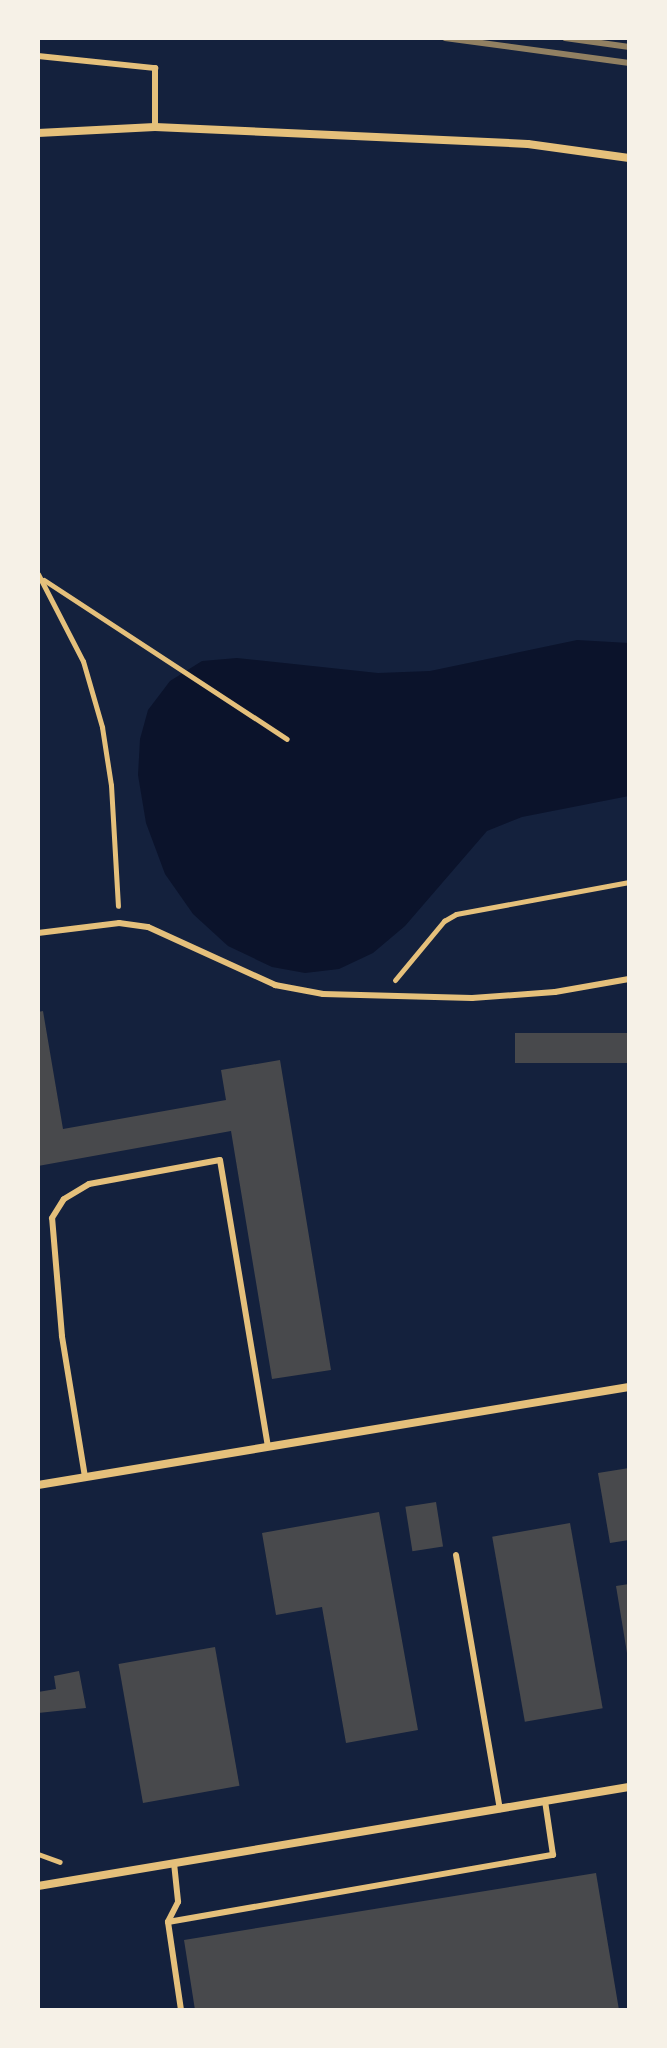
<!DOCTYPE html>
<style>
body{margin:0}
#map{position:relative;width:667px;height:2048px;overflow:hidden;background:#14213d;font-family:"Titillium Web",sans-serif}
div>[style]{position:absolute}
[style*='--x']{left:calc(var(--x)*1px);top:calc(var(--y)*1px);width:calc(var(--w)*1px);rotate:calc(var(--a)*1deg)}
.water>*{inset:0;background:#0b132b}
.building>*{inset:0;background:#48494c;transform-origin:0 0}
.path>*{height:5px;margin:-2.5px;padding:0 2.5px;transform-origin:2.5px;border-radius:2.5px;background:#e5c07b}
.service>*{height:6px;margin:-3px;padding:0 3px;transform-origin:3px;border-radius:3px;background:#e5c07b}
.minor>*{height:8px;margin:-4px;padding:0 4px;transform-origin:4px;border-radius:4px;background:#e5c07b}
.rail>*{height:6px;margin:-3px;padding:0 3px;transform-origin:3px;border-radius:3px;background:#918062}
span{translate:-50% -50%;white-space:nowrap;text-align:center;line-height:1.15;-webkit-text-stroke:6px #f6f1e7;paint-order:stroke}
.frame{position:absolute;inset:0;border:40px solid #f6f1e7;pointer-events:none}
</style>
<div id="map">
<div class="water">
<i style="clip-path:polygon(577px 640px,629px 643px,629px 796px,522px 817px,487px 831px,405px 926px,373px 953px,339px 969px,305px 973px,272px 967px,228px 946px,193px 914px,165px 874px,146px 823px,138px 775px,140px 739px,148px 710px,170px 681px,202px 661px,237px 658px,378px 673px,430px 671px)"></i>
</div>
<div class="building">
<i style="clip-path:polygon(43px 1011px,63px 1129px,226px 1100px,221px 1070px,280px 1060px,331px 1370px,272px 1379px,231px 1131px,38px 1166px,38px 1012px)"></i>
<i style="left:629px;top:1033px;width:30px;height:114px;rotate:90deg"></i>
<i style="clip-path:polygon(629px 1468px,629px 1540px,610px 1543px,598px 1473px)"></i>
<i style="left:436px;top:1502px;width:45px;height:31px;rotate:81deg"></i>
<i style="clip-path:polygon(379px 1512px,418px 1730px,346px 1743px,322px 1607px,276px 1615px,262px 1533px)"></i>
<i style="left:570px;top:1523px;width:188px;height:79px;rotate:80deg"></i>
<i style="clip-path:polygon(629px 1584px,629px 1652px,627px 1653px,616px 1586px)"></i>
<i style="left:215px;top:1647px;width:141px;height:98px;rotate:80deg"></i>
<i style="clip-path:polygon(79px 1671px,86px 1708px,38px 1713px,38px 1692px,56px 1689px,54px 1676px)"></i>
<i style="clip-path:polygon(596px 1873px,619px 2010px,195px 2010px,184px 1940px)"></i>
</div>
<div class="path">
<i style="--x:38;--y:574;--w:98;--a:62.7"></i>
<i style="--x:83;--y:661;--w:69;--a:73.9"></i>
<i style="--x:102;--y:727;--w:59;--a:81.2"></i>
<i style="--x:111;--y:785;--w:121;--a:86.7"></i>
<i style="--x:44;--y:580;--w:290;--a:33.2"></i>
<i style="--x:395;--y:980;--w:77;--a:-50.3"></i>
<i style="--x:444;--y:921;--w:14;--a:-30"></i>
<i style="--x:456;--y:914;--w:176;--a:-10.5"></i>
<i style="--x:38;--y:1854;--w:23;--a:20"></i>
</div>
<div class="service">
<i style="--x:38;--y:56;--w:118;--a:5.9"></i>
<i style="--x:155;--y:68;--w:59;--a:90"></i>
<i style="--x:38;--y:933;--w:82;--a:-7"></i>
<i style="--x:119;--y:923;--w:29;--a:8"></i>
<i style="--x:148;--y:927;--w:140;--a:24.5"></i>
<i style="--x:275;--y:985;--w:49;--a:10.6"></i>
<i style="--x:323;--y:994;--w:149;--a:1.5"></i>
<i style="--x:472;--y:998;--w:83;--a:-4.1"></i>
<i style="--x:555;--y:992;--w:75;--a:-10"></i>
<i style="--x:85;--y:1477;--w:143;--a:-99.3"></i>
<i style="--x:62;--y:1336;--w:118;--a:-94.8"></i>
<i style="--x:52;--y:1218;--w:22;--a:-58"></i>
<i style="--x:64;--y:1199;--w:29;--a:-31"></i>
<i style="--x:89;--y:1184;--w:133;--a:-10.4"></i>
<i style="--x:220;--y:1160;--w:290;--a:80.5"></i>
<i style="--x:456;--y:1555;--w:258;--a:80.2"></i>
<i style="--x:174;--y:1863;--w:39;--a:84"></i>
<i style="--x:178;--y:1902;--w:22;--a:117"></i>
<i style="--x:168;--y:1922;--w:89;--a:81.6"></i>
<i style="--x:168;--y:1922;--w:391;--a:-9.9"></i>
<i style="--x:553;--y:1855;--w:55;--a:-98.4"></i>
</div>
<div class="minor">
<i style="--x:38;--y:133;--w:117;--a:-2.9"></i>
<i style="--x:155;--y:127;--w:373;--a:2.6"></i>
<i style="--x:528;--y:144;--w:102;--a:7.9"></i>
<i style="--x:38;--y:1485;--w:599;--a:-9.42"></i>
<i style="--x:38;--y:1886;--w:599;--a:-9.51"></i>
</div>
<div class="rail">
<i style="--x:445;--y:38;--w:186;--a:7.7"></i>
<i style="--x:565;--y:38;--w:65;--a:8"></i>
</div>
<div class="frame"></div>
</div>
